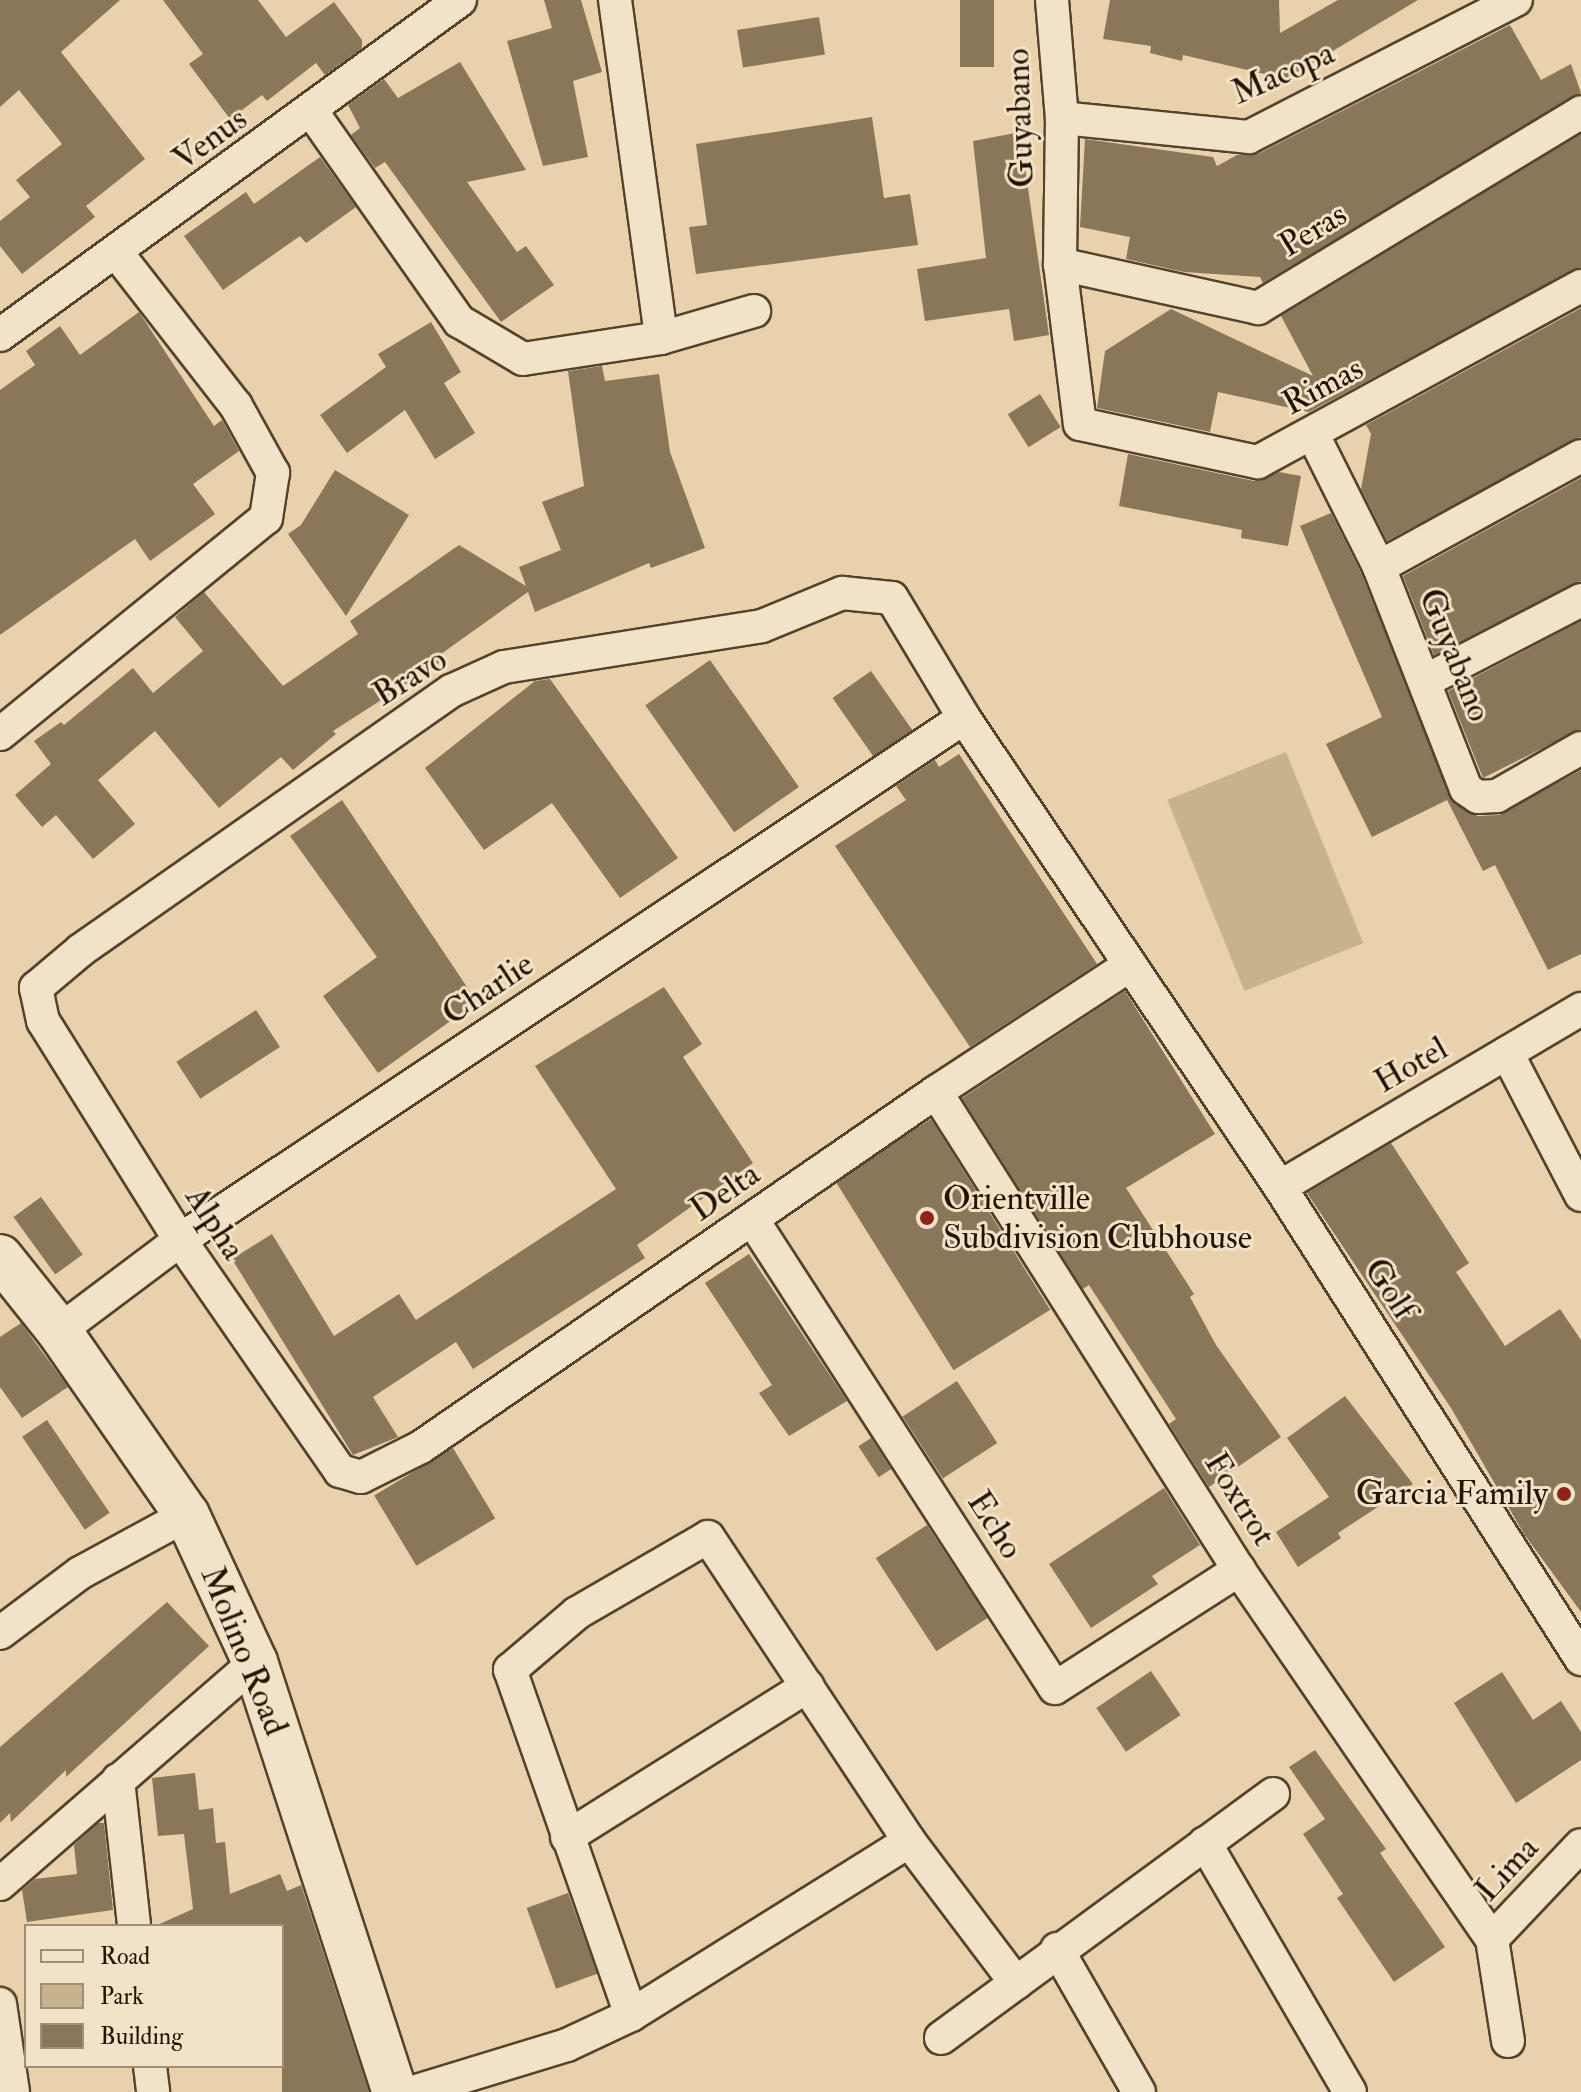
<!DOCTYPE html>
<style>
body{margin:0}
#map{position:relative;width:1581px;height:2092px;overflow:hidden;background:#e9d2ab;font-family:"IM FELL Double Pica",serif}
div>[style]{position:absolute}
[style*='--x']{left:calc(var(--x)*1px);top:calc(var(--y)*1px);width:calc(var(--w)*1px);rotate:calc(var(--a)*1deg)}
.green>*{inset:0;background:#c7b28e;transform-origin:0 0}
.building>*{inset:0;background:#8a7659;transform-origin:0 0}
.roads{filter:drop-shadow(2px 0 #54432c) drop-shadow(-2px 0 #54432c) drop-shadow(0 2px #54432c) drop-shadow(0 -2px #54432c)}
.minor>*{height:32px;margin:-16px;padding:0 16px;transform-origin:16px;border-radius:16px;background:#f1e2c8}
.secondary>*{height:44px;margin:-22px;padding:0 22px;transform-origin:22px;border-radius:22px;background:#f1e2c8}
.dots>*{width:22px;height:22px;translate:-50% -50%;box-sizing:border-box;border:4px solid #f1e2c8;border-radius:50%}
span{translate:-50% -50%;white-space:nowrap;text-align:center;line-height:1.15;-webkit-text-stroke:6px #f1e2c8;paint-order:stroke}
.street-label{font-size:34px;color:#231301}
.poi-label{font-size:34px;color:#231301}
.left{translate:0 -50%;text-align:left}
.right{translate:-100% -50%;text-align:right}
.legend{position:absolute;left:24px;top:1924px;width:260px;height:144px;box-sizing:border-box;background:#f1e2c8;border:2px solid #9f8f78;margin:0;padding:10px 14px;list-style:none;font-size:24px;color:#231301}
.legend li{display:flex;align-items:center;gap:16px;height:40px}
.legend b{width:40px;border:2px solid #9f8f78}
</style>
<div id="map">
<div class="green">
<i style="left:1286px;top:752px;width:206px;height:128px;rotate:68deg"></i>
</div>
<div class="building">
<i style="clip-path:polygon(0 0,120px 0,61px 52px,145px 159px,86px 206px,95px 217px,22px 274px,0 246px,0 221px,30px 197px,16px 180px,62px 144px,19px 90px,0 107px)"></i>
<i style="clip-path:polygon(163px 0,258px 0,286px 37px,334px 2px,362px 40px,362px 48px,325px 75px,316px 63px,267px 101px,262px 95px,230px 119px,189px 64px,203px 54px)"></i>
<i style="clip-path:polygon(544px 0,581px 0,602px 72px,573px 81px,588px 157px,543px 166px,507px 41px,552px 28px)"></i>
<i style="left:960px;top:0;width:34px;height:67px"></i>
<i style="clip-path:polygon(1110px 0,1279px 0,1280px 33px,1338px 0,1418px 0,1286px 79px,1183px 55px,1182px 61px,1150px 53px,1151px 46px,1103px 39px)"></i>
<i style="left:819px;top:17px;width:38px;height:83px;rotate:81deg"></i>
<i style="clip-path:polygon(1510px 25px,1541px 80px,1571px 64px,1581px 93px,1263px 283px,1260px 277px,1184px 272px,1126px 259px,1130px 237px,1080px 227px,1085px 139px,1213px 157px,1217px 166px,1237px 155px,1258px 154px)"></i>
<i style="clip-path:polygon(460px 62px,526px 170px,467px 182px,517px 252px,526px 246px,554px 285px,501px 322px,385px 162px,375px 168px,351px 135px,360px 128px,348px 105px,384px 79px,398px 98px)"></i>
<i style="clip-path:polygon(872px 117px,884px 198px,910px 194px,918px 245px,696px 274px,689px 227px,707px 225px,696px 144px)"></i>
<i style="clip-path:polygon(1020px 132px,1049px 335px,1014px 341px,1009px 309px,925px 321px,917px 269px,986px 258px,973px 141px)"></i>
<i style="clip-path:polygon(1581px 134px,1581px 267px,1309px 412px,1218px 392px,1210px 432px,1097px 408px,1105px 351px,1171px 309px,1313px 376px,1281px 316px)"></i>
<i style="clip-path:polygon(320px 157px,356px 207px,306px 243px,300px 236px,223px 290px,184px 236px,246px 192px,254px 204px)"></i>
<i style="clip-path:polygon(1581px 308px,1581px 437px,1387px 541px,1361px 489px,1371px 434px,1366px 425px)"></i>
<i style="clip-path:polygon(139px 312px,214px 426px,222px 420px,239px 451px,193px 484px,215px 514px,150px 561px,135px 539px,0 635px,0 390px,35px 365px,26px 351px,60px 326px,80px 355px)"></i>
<i style="clip-path:polygon(431px 322px,461px 372px,444px 383px,475px 433px,435px 459px,405px 410px,347px 453px,320px 415px,386px 367px,378px 354px)"></i>
<i style="clip-path:polygon(602px 366px,605px 381px,659px 374px,670px 452px,705px 548px,651px 568px,649px 563px,535px 612px,528px 592px,441px 654px,445px 659px,333px 731px,336px 734px,293px 770px,281px 757px,219px 808px,155px 731px,98px 780px,135px 824px,93px 859px,56px 815px,42px 827px,15px 795px,51px 764px,34px 741px,61px 722px,64px 725px,133px 668px,153px 693px,203px 651px,175px 617px,204px 592px,283px 686px,358px 634px,350px 621px,459px 545px,526px 586px,519px 567px,561px 550px,542px 502px,584px 486px,568px 371px)"></i>
<i style="left:1040px;top:394px;width:39px;height:38px;rotate:58deg"></i>
<i style="clip-path:polygon(1128px 454px,1254px 481px,1279px 472px,1301px 476px,1288px 546px,1241px 538px,1242px 530px,1119px 506px)"></i>
<i style="clip-path:polygon(335px 470px,409px 515px,346px 616px,288px 534px,301px 525px)"></i>
<i style="clip-path:polygon(1581px 478px,1581px 581px,1434px 655px,1403px 576px)"></i>
<i style="clip-path:polygon(1331px 513px,1362px 575px,1455px 804px,1478px 816px,1499px 815px,1581px 770px,1581px 954px,1548px 970px,1495px 865px,1483px 871px,1447px 800px,1372px 837px,1326px 744px,1382px 717px,1300px 526px)"></i>
<i style="clip-path:polygon(1581px 621px,1581px 729px,1483px 778px,1448px 691px)"></i>
<i style="left:710px;top:660px;width:155px;height:79px;rotate:55deg"></i>
<i style="left:871px;top:671px;width:72px;height:47px;rotate:55deg"></i>
<i style="clip-path:polygon(550px 679px,678px 858px,620px 898px,552px 803px,484px 850px,425px 768px,535px 681px)"></i>
<i style="clip-path:polygon(959px 754px,1097px 964px,970px 1047px,835px 846px,906px 800px,896px 786px,935px 760px,939px 767px)"></i>
<i style="clip-path:polygon(342px 800px,477px 1002px,378px 1073px,323px 996px,377px 957px,290px 836px)"></i>
<i style="clip-path:polygon(664px 987px,702px 1044px,683px 1057px,753px 1163px,637px 1245px,645px 1258px,473px 1369px,456px 1342px,373px 1397px,398px 1437px,353px 1455px,232px 1259px,272px 1234px,334px 1336px,399px 1294px,416px 1320px,616px 1189px,535px 1066px)"></i>
<i style="clip-path:polygon(1125px 991px,1215px 1134px,1126px 1188px,1194px 1294px,1190px 1297px,1216px 1345px,1281px 1437px,1209px 1487px,1169px 1424px,1176px 1419px,1089px 1285px,1083px 1289px,962px 1098px)"></i>
<i style="left:256px;top:1010px;width:44px;height:95px;rotate:57deg"></i>
<i style="left:931px;top:1119px;width:225px;height:114px;rotate:58deg"></i>
<i style="clip-path:polygon(1391px 1143px,1469px 1263px,1456px 1272px,1505px 1346px,1560px 1309px,1581px 1340px,1581px 1612px,1524px 1534px,1451px 1408px,1307px 1193px)"></i>
<i style="left:41px;top:1197px;width:71px;height:34px;rotate:54deg"></i>
<i style="clip-path:polygon(749px 1254px,847px 1401px,789px 1436px,759px 1393px,772px 1385px,705px 1283px)"></i>
<i style="clip-path:polygon(21px 1323px,68px 1387px,22px 1418px,0 1387px,0 1337px)"></i>
<i style="left:957px;top:1381px;width:74px;height:65px;rotate:57deg"></i>
<i style="clip-path:polygon(1345px 1396px,1413px 1484px,1338px 1533px,1341px 1538px,1298px 1567px,1276px 1532px,1329px 1497px,1287px 1438px)"></i>
<i style="left:47px;top:1420px;width:112px;height:30px;rotate:56deg"></i>
<i style="left:871px;top:1438px;width:37px;height:15px;rotate:57deg"></i>
<i style="left:453px;top:1448px;width:82px;height:92px;rotate:59deg"></i>
<i style="clip-path:polygon(1164px 1488px,1200px 1545px,1152px 1576px,1158px 1584px,1091px 1628px,1049px 1564px)"></i>
<i style="left:927px;top:1525px;width:111px;height:61px;rotate:57deg"></i>
<i style="clip-path:polygon(167px 1602px,209px 1646px,66px 1777px,66px 1770px,11px 1822px,10px 1813px,0 1823px,0 1747px)"></i>
<i style="left:1151px;top:1671px;width:53px;height:66px;rotate:56deg"></i>
<i style="clip-path:polygon(1502px 1672px,1533px 1720px,1561px 1701px,1581px 1732px,1581px 1760px,1516px 1803px,1454px 1703px)"></i>
<i style="clip-path:polygon(1315px 1750px,1386px 1849px,1380px 1853px,1445px 1947px,1394px 1982px,1337px 1898px,1343px 1894px,1303px 1834px,1325px 1819px,1289px 1767px)"></i>
<i style="clip-path:polygon(195px 1773px,199px 1810px,213px 1808px,216px 1843px,225px 1842px,230px 1894px,280px 1874px,287px 1891px,301px 1885px,369px 2092px,282px 2092px,282px 1926px,155px 1926px,193px 1909px,184px 1834px,158px 1836px,152px 1778px)"></i>
<i style="clip-path:polygon(98px 1823px,104px 1823px,113px 1910px,27px 1922px,22px 1890px,35px 1879px,77px 1874px,74px 1845px)"></i>
<i style="left:568px;top:1893px;width:86px;height:44px;rotate:70deg"></i>
</div>
<div class="roads">
<div class="minor">
<i style="--x:615;--y:0;--w:341;--a:82.2"></i>
<i style="--x:1052;--y:0;--w:118;--a:85.2"></i>
<i style="--x:1062;--y:118;--w:146;--a:90.8"></i>
<i style="--x:1060;--y:264;--w:161;--a:82.9"></i>
<i style="--x:1080;--y:424;--w:182;--a:12.1"></i>
<i style="--x:1258;--y:462;--w:368;--a:-28.6"></i>
<i style="--x:312;--y:112;--w:256;--a:54.9"></i>
<i style="--x:459;--y:321;--w:74;--a:30.7"></i>
<i style="--x:523;--y:359;--w:140;--a:-8.7"></i>
<i style="--x:661;--y:338;--w:97;--a:-16.2"></i>
<i style="--x:1062;--y:118;--w:188;--a:5.8"></i>
<i style="--x:1249;--y:137;--w:300;--a:-27.2"></i>
<i style="--x:1060;--y:264;--w:203;--a:12.5"></i>
<i style="--x:1258;--y:308;--w:378;--a:-31.2"></i>
<i style="--x:0;--y:335;--w:569;--a:-36.06"></i>
<i style="--x:1313;--y:435;--w:148;--a:63.4"></i>
<i style="--x:1379;--y:567;--w:238;--a:68.6"></i>
<i style="--x:1466;--y:789;--w:14;--a:34"></i>
<i style="--x:1478;--y:797;--w:19;--a:-3"></i>
<i style="--x:1497;--y:796;--w:97;--a:-29.7"></i>
<i style="--x:1379;--y:567;--w:230;--a:-28.8"></i>
<i style="--x:1425;--y:681;--w:176;--a:-27.4"></i>
<i style="--x:0;--y:734;--w:343;--a:-39.1"></i>
<i style="--x:266;--y:518;--w:46;--a:-81.2"></i>
<i style="--x:273;--y:473;--w:77;--a:-118.9"></i>
<i style="--x:236;--y:406;--w:194;--a:-127.9"></i>
<i style="--x:1130;--y:965;--w:232;--a:146.8"></i>
<i style="--x:936;--y:1092;--w:625;--a:145.42"></i>
<i style="--x:421;--y:1447;--w:67;--a:153.4"></i>
<i style="--x:361;--y:1477;--w:22;--a:-164"></i>
<i style="--x:340;--y:1471;--w:281;--a:-124.7"></i>
<i style="--x:180;--y:1240;--w:258;--a:-122"></i>
<i style="--x:43;--y:1021;--w:34;--a:-102"></i>
<i style="--x:36;--y:988;--w:59;--a:-40.2"></i>
<i style="--x:81;--y:950;--w:452;--a:-35"></i>
<i style="--x:451;--y:691;--w:58;--a:-24.4"></i>
<i style="--x:504;--y:667;--w:261;--a:-9"></i>
<i style="--x:762;--y:626;--w:87;--a:-22.4"></i>
<i style="--x:842;--y:593;--w:50;--a:5.7"></i>
<i style="--x:892;--y:598;--w:140;--a:59"></i>
<i style="--x:964;--y:718;--w:566;--a:56.03"></i>
<i style="--x:1280;--y:1187;--w:560;--a:57.47"></i>
<i style="--x:1507;--y:1053;--w:160;--a:62.5"></i>
<i style="--x:936;--y:1092;--w:566;--a:57.63"></i>
<i style="--x:1239;--y:1570;--w:447;--a:55.6"></i>
<i style="--x:1280;--y:1187;--w:350;--a:-30.6"></i>
<i style="--x:752;--y:1219;--w:558;--a:57.14"></i>
<i style="--x:1055;--y:1688;--w:219;--a:-32.7"></i>
<i style="--x:59;--y:1331;--w:151;--a:-36.9"></i>
<i style="--x:180;--y:1240;--w:942;--a:-33.66"></i>
<i style="--x:0;--y:1633;--w:100;--a:-36.9"></i>
<i style="--x:80;--y:1573;--w:122;--a:-28.5"></i>
<i style="--x:118;--y:1780;--w:147;--a:83.7"></i>
<i style="--x:567;--y:1837;--w:284;--a:-32.1"></i>
<i style="--x:1205;--y:1843;--w:288;--a:59.8"></i>
<i style="--x:0;--y:1884;--w:338;--a:-41"></i>
<i style="--x:1057;--y:1949;--w:165;--a:60.2"></i>
<i style="--x:0;--y:2004;--w:89;--a:81.6"></i>
<i style="--x:631;--y:2015;--w:366;--a:-109.3"></i>
<i style="--x:510;--y:1670;--w:88;--a:-40.4"></i>
<i style="--x:577;--y:1613;--w:151;--a:-30.1"></i>
<i style="--x:708;--y:1537;--w:364;--a:56.5"></i>
<i style="--x:909;--y:1841;--w:178;--a:53"></i>
<i style="--x:941;--y:2038;--w:412;--a:-36.3"></i>
<i style="--x:1508;--y:2041;--w:103;--a:-98.9"></i>
<i style="--x:1492;--y:1939;--w:129;--a:-46.6"></i>
<i style="--x:150;--y:2066;--w:26;--a:83"></i>
<i style="--x:413;--y:2092;--w:161;--a:-17"></i>
<i style="--x:567;--y:2045;--w:71;--a:-25.1"></i>
<i style="--x:631;--y:2015;--w:328;--a:-32"></i>
</div>
<div class="secondary">
<i style="--x:0;--y:1257;--w:95;--a:51.4"></i>
<i style="--x:59;--y:1331;--w:224;--a:55.2"></i>
<i style="--x:187;--y:1515;--w:162;--a:65.2"></i>
<i style="--x:255;--y:1662;--w:452;--a:72"></i>
</div>
</div>
<div class="dots">
<i style="left:927px;top:1218px;background:#8f2418"></i>
<i style="left:1564px;top:1494px;background:#8f2418"></i>
</div>
<div class="street-label">
<span style="left:1283px;top:73px;rotate:-24deg">Macopa</span>
<span style="left:1020px;top:118px;rotate:-92deg">Guyabano</span>
<span style="left:210px;top:139px;rotate:-36deg">Venus</span>
<span style="left:1313px;top:230px;rotate:-31deg">Peras</span>
<span style="left:1323px;top:386px;rotate:-28deg">Rimas</span>
<span style="left:1455px;top:655px;rotate:68deg">Guyabano</span>
<span style="left:410px;top:677px;rotate:-32deg">Bravo</span>
<span style="left:488px;top:989px;rotate:-34deg">Charlie</span>
<span style="left:1411px;top:1065px;rotate:-30deg">Hotel</span>
<span style="left:725px;top:1192px;rotate:-35deg">Delta</span>
<span style="left:215px;top:1223px;rotate:57deg">Alpha</span>
<span style="left:1390px;top:1289px;rotate:57deg">Golf</span>
<span style="left:1240px;top:1499px;rotate:58deg">Foxtrot</span>
<span style="left:995px;top:1525px;rotate:57deg">Echo</span>
<span style="left:244px;top:1651px;rotate:68deg">Molino Road</span>
<span style="left:1507px;top:1869px;rotate:-47deg">Lima</span>
</div>
<div class="poi-label">
<span class="left" style="left:943px;top:1218px">Orientville<br>Subdivision Clubhouse</span>
<span class="right" style="left:1548px;top:1494px">Garcia Family</span>
</div>
<ul class="legend">
<li><b style="height:10px;background:#f1e2c8"></b>Road</li>
<li><b style="height:22px;background:#c7b28e"></b>Park</li>
<li><b style="height:22px;background:#8a7659"></b>Building</li>
</ul>
</div>
